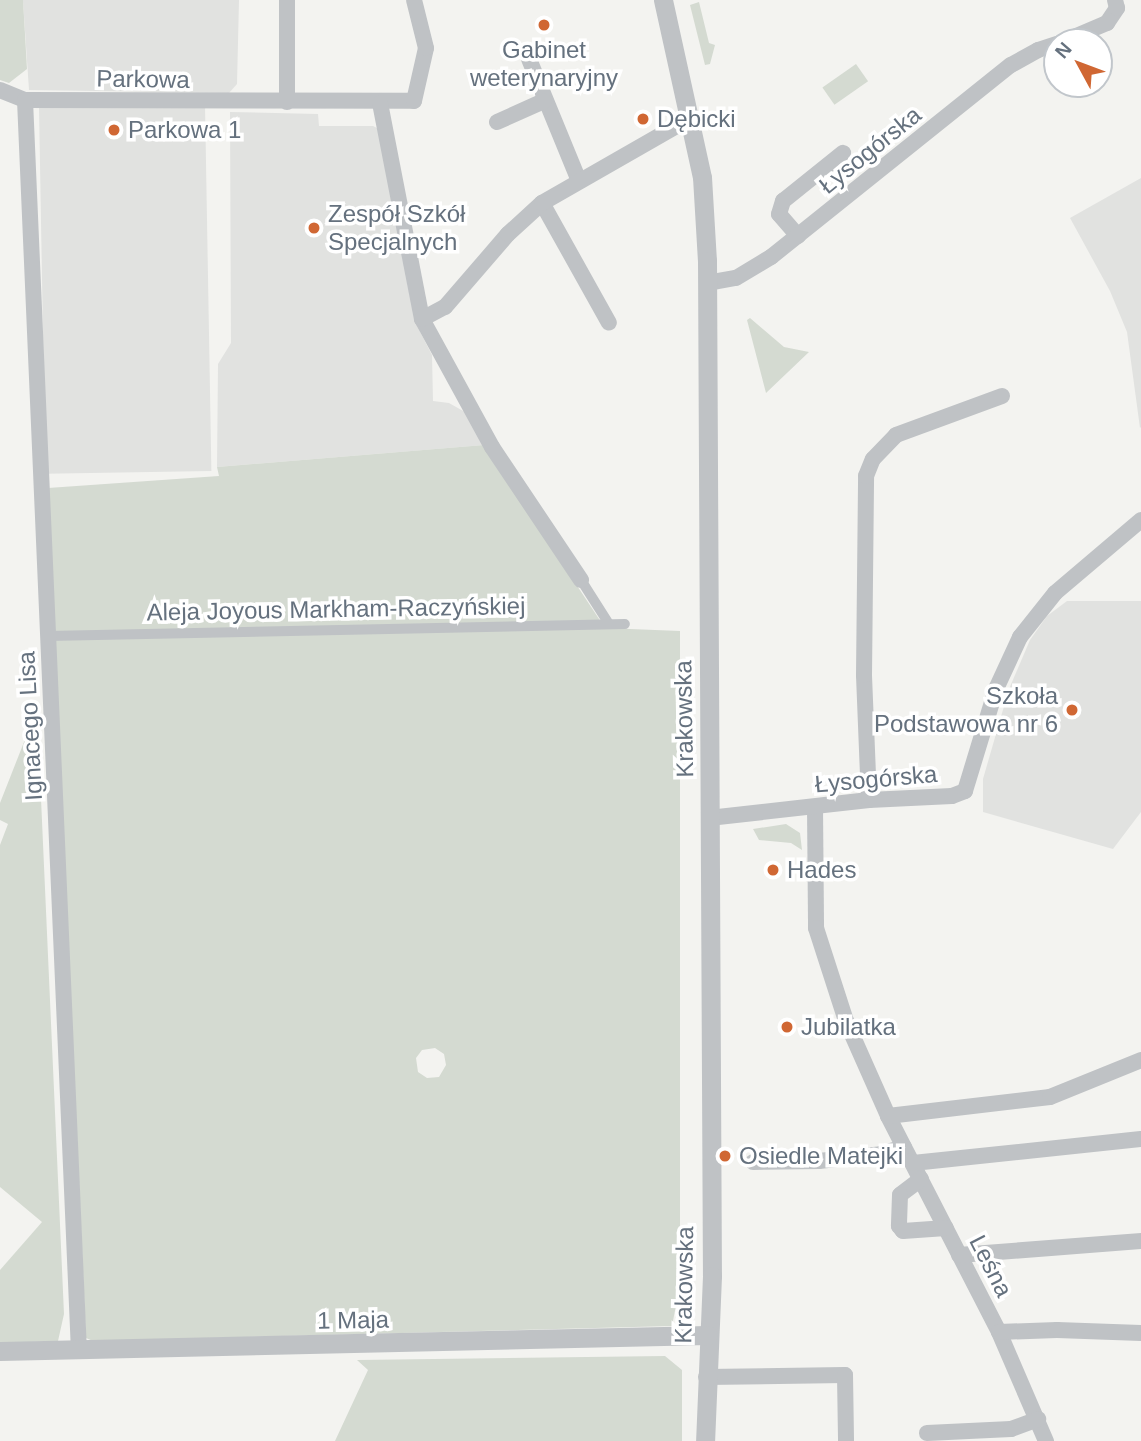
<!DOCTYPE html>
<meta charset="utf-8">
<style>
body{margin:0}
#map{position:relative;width:1141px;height:1441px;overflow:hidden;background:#f3f3f0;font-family:Arial,sans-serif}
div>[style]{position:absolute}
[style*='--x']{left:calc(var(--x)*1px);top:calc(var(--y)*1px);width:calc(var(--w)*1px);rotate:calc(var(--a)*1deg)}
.built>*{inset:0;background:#e1e2e0;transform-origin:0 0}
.green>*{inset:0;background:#d4dad1;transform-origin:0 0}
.pedestrian>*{height:10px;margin:-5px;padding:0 5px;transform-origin:5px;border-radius:5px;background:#bfc2c5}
.minor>*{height:16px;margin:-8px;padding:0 8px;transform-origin:8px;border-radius:8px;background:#bfc2c5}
.tertiary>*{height:19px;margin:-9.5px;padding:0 9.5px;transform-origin:9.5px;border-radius:9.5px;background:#bfc2c5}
.dots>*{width:19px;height:19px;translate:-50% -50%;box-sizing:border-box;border:4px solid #fff;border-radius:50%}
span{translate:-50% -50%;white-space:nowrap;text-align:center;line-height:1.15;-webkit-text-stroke:7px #fff;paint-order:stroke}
.poi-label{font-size:24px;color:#65717e}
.left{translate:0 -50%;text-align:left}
.right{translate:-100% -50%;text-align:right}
.street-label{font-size:24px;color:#65717e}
.north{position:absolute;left:1043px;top:28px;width:70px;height:70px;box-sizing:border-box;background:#fff;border:2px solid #c1c6cb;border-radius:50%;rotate:311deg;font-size:19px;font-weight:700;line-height:28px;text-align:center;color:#65717e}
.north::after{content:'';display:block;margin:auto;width:24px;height:32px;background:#d06733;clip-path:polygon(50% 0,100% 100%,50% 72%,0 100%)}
</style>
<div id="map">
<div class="built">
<i style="clip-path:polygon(23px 0,239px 0,237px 84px,229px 93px,29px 90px)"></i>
<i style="left:205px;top:105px;width:366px;height:166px;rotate:89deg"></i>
<i style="clip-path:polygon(230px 112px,318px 114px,319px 126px,373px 126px,379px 129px,417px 326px,432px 355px,433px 401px,449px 403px,465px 412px,484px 445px,217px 467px,218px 364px,231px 343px)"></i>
<i style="clip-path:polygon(1141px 178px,1141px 427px,1140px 428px,1127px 332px,1110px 291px,1070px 218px)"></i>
<i style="clip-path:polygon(1067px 601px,1141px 601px,1141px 812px,1113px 849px,983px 812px,983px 779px,1009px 689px,1030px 640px,1047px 616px)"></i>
</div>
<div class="green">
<i style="clip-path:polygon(0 0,23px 0,27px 69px,9px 83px,0 80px)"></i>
<i style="clip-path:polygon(699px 2px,709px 43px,715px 45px,710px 64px,705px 65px,690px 5px)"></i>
<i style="left:856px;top:64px;width:21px;height:41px;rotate:55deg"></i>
<i style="clip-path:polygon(750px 318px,784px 347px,809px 352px,766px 393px,747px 320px)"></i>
<i style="clip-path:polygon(evenodd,484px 445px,605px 628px,680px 631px,680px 1285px,672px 1326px,93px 1341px,86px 1338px,48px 488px,219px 476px,217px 467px,484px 445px,435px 1048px,444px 1054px,446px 1065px,439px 1077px,427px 1078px,418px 1072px,416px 1058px,422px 1050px,435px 1048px)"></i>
<i style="clip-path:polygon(37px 709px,64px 1314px,58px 1341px,0 1343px,0 1270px,42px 1222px,0 1187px,0 845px,8px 824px,0 820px,0 803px)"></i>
<i style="clip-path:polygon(786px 824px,800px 833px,802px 850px,791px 843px,759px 840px,753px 829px)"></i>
<i style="clip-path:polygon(665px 1356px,682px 1370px,682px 1441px,335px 1441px,368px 1370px,357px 1360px)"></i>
</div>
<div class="pedestrian">
<i style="--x:581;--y:580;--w:52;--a:57.5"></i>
<i style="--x:48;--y:636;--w:577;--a:-1.19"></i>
</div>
<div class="minor">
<i style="--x:1062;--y:42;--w:49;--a:-22.9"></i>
<i style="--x:1107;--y:23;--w:18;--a:-56"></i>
<i style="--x:1117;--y:8;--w:8;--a:-104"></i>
<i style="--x:529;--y:59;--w:132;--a:67.7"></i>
<i style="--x:0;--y:90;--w:27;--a:22"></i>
<i style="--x:25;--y:100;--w:389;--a:0.1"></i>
<i style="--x:414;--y:101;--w:54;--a:-77.2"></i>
<i style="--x:426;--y:48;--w:49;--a:-104"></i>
<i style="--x:25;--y:100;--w:1251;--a:87.53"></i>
<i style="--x:287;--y:102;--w:102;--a:-90"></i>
<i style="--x:380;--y:103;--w:220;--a:79"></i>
<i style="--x:422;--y:319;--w:146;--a:61.3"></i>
<i style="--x:492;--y:447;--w:160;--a:56.2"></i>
<i style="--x:497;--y:122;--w:51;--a:-24.1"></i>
<i style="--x:542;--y:203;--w:137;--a:60.8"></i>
<i style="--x:798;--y:236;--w:29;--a:-131"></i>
<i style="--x:779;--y:214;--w:14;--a:-73"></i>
<i style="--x:783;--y:201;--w:77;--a:-38.7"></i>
<i style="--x:707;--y:283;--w:29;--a:-10"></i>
<i style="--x:736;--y:278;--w:41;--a:-31"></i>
<i style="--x:771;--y:257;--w:307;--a:-38.7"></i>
<i style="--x:1011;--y:65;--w:31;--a:-29"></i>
<i style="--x:1038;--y:50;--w:20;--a:-18"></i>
<i style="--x:422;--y:319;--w:26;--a:-28"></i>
<i style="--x:445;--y:307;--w:96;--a:-49.2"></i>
<i style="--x:508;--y:234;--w:46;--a:-42.4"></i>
<i style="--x:542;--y:203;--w:157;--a:-29.8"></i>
<i style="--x:678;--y:125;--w:14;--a:-21"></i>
<i style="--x:869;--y:800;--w:125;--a:-92.3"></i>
<i style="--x:864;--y:675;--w:199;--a:-89.4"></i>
<i style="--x:866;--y:476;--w:18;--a:-68"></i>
<i style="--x:873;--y:459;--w:33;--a:-46"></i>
<i style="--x:896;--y:435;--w:113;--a:-20.2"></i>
<i style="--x:815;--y:807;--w:121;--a:89.5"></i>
<i style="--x:816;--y:928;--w:98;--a:72.1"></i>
<i style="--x:846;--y:1021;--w:104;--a:66.1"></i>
<i style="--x:888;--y:1116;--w:243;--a:62.8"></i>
<i style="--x:999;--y:1332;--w:119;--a:66.7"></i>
<i style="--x:709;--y:818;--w:161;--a:-6.4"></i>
<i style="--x:869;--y:800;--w:83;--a:-2.8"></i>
<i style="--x:952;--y:796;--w:14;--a:-21"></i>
<i style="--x:965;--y:791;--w:107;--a:-73.1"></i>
<i style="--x:996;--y:689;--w:57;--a:-65.2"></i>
<i style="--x:1020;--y:637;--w:56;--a:-51.5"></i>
<i style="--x:1055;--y:593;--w:113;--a:-40.3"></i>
<i style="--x:888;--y:1116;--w:163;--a:-6.7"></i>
<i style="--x:1050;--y:1097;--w:98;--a:-22.1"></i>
<i style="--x:753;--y:1162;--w:66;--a:-0.9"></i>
<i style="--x:819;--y:1161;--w:62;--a:-6.4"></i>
<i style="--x:881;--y:1154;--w:24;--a:-17"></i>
<i style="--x:913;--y:1163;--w:229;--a:-6"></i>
<i style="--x:921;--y:1179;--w:26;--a:143"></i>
<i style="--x:900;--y:1195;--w:31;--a:92"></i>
<i style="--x:899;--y:1226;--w:6;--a:51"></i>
<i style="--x:903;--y:1231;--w:43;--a:-4"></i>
<i style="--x:959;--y:1255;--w:183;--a:-4.4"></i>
<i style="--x:999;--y:1332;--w:58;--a:-2"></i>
<i style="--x:1057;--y:1330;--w:84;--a:2"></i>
<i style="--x:706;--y:1377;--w:139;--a:-0.8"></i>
<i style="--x:845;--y:1375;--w:66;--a:89.1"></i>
<i style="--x:927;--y:1433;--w:84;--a:-2.7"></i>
<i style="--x:1011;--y:1429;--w:29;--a:-20"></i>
</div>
<div class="tertiary">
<i style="--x:663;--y:0;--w:181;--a:77.6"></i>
<i style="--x:702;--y:177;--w:84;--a:86.6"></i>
<i style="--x:707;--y:261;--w:1015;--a:89.72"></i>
<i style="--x:712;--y:1276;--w:165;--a:92.4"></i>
<i style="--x:0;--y:1351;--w:708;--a:-1.29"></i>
</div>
<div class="dots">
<i style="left:544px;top:25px;background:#d06733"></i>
<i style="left:643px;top:119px;background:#d06733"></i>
<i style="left:114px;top:130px;background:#d06733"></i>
<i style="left:314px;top:228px;background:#d06733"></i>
<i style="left:1072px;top:710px;background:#d06733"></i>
<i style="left:773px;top:870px;background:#d06733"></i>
<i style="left:787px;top:1027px;background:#d06733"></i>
<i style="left:725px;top:1156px;background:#d06733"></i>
</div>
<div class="poi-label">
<span style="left:544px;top:64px">Gabinet<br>weterynaryjny</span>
<span class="left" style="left:657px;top:119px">Dębicki</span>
<span class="left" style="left:128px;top:130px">Parkowa 1</span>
<span class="left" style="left:328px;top:228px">Zespół Szkół<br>Specjalnych</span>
<span class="right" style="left:1058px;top:710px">Szkoła<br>Podstawowa nr 6</span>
<span class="left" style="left:787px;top:870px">Hades</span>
<span class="left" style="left:801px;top:1027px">Jubilatka</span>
<span class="left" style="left:739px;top:1156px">Osiedle Matejki</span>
</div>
<div class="street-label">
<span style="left:143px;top:79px;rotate:1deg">Parkowa</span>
<span style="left:870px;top:150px;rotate:-39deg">Łysogórska</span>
<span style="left:336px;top:609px;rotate:-1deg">Aleja Joyous Markham-Raczyńskiej</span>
<span style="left:684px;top:719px;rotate:-91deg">Krakowska</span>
<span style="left:30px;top:726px;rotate:-93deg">Ignacego Lisa</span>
<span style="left:876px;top:779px;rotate:-5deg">Łysogórska</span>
<span style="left:991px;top:1266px;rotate:63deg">Leśna</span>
<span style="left:684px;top:1285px;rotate:-89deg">Krakowska</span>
<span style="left:353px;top:1320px;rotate:-1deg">1 Maja</span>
</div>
<div class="north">N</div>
</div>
